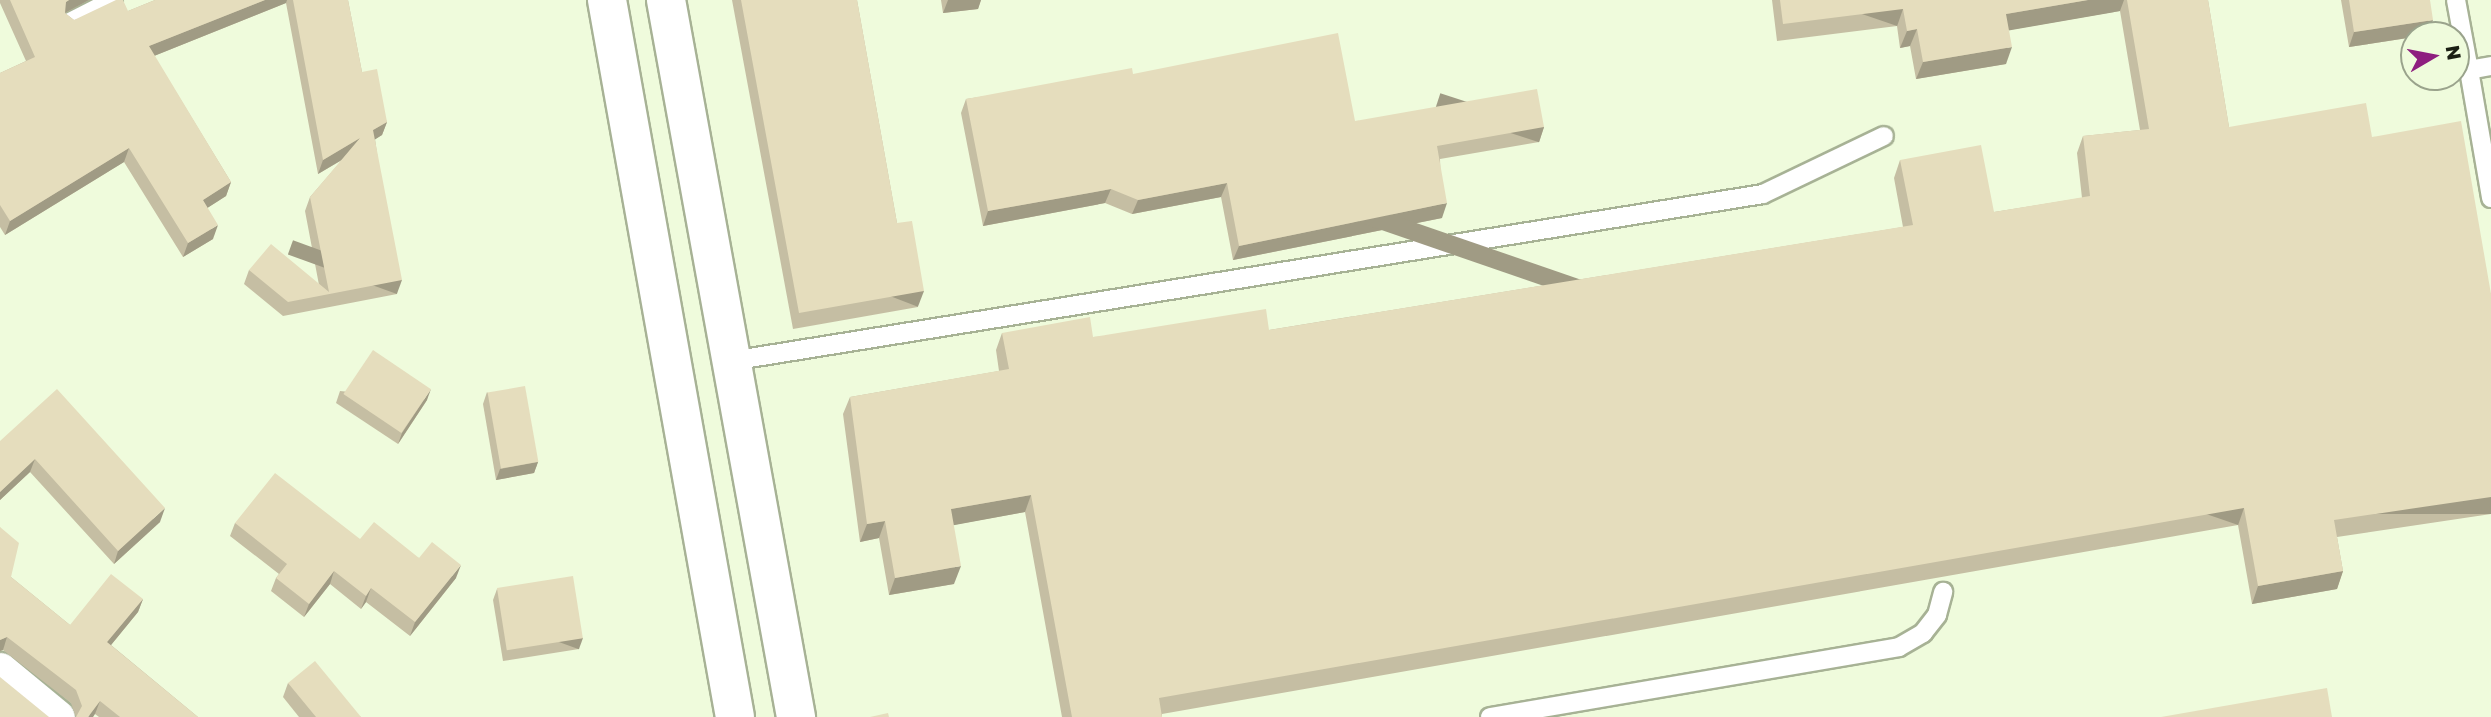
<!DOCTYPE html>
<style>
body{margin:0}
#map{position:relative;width:2491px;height:717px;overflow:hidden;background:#effbdc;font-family:"Golos Text",sans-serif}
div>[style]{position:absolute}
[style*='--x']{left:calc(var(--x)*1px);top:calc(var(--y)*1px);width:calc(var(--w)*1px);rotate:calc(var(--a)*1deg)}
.roads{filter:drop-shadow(2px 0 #a7b295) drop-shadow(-2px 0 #a7b295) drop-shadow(0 2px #a7b295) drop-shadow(0 -2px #a7b295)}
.lane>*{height:18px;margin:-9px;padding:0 9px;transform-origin:9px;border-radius:9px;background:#fff}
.street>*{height:33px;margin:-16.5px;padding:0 16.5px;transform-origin:16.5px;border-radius:16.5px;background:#fff}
.secondary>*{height:38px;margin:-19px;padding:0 19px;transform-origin:19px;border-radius:19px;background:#fff}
.wall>*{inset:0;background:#c5bea3}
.shaded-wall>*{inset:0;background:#a09b84;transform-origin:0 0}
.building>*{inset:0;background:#e5ddbd;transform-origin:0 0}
span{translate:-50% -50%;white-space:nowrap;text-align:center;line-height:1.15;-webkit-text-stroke:5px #effbdc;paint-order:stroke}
.north{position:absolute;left:2400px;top:21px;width:70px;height:70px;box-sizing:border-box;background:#effbdc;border:2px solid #9aa38c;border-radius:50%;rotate:80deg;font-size:19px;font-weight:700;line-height:28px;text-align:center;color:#1b1f14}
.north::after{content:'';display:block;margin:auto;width:24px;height:32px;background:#8e1e7f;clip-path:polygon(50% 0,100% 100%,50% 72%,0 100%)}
</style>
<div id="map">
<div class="roads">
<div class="lane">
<i style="--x:2456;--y:0;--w:71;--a:79.5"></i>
<i style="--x:70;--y:22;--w:48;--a:-27.1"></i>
<i style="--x:2491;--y:66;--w:22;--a:170"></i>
<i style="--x:2469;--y:70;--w:130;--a:80.2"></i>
<i style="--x:731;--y:361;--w:1045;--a:-9.19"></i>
<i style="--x:1763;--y:194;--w:134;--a:-25.6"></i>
<i style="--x:1490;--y:717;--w:415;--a:-9.7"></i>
<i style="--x:1899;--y:647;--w:28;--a:-30"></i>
<i style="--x:1923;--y:633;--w:23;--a:-52"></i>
<i style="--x:1937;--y:615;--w:24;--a:-75"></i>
</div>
<div class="street">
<i style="--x:0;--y:669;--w:75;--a:39.6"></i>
</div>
<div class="secondary">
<i style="--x:607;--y:0;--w:728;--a:79.88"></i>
<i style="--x:666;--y:0;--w:729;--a:79.72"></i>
</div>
</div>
<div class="wall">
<i style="clip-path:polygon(0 0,89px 0,65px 13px,74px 20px,128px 11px,155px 0,348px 0,362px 72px,387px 122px,382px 135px,375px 139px,397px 294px,283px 316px,244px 284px,249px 270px,319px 285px,305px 211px,310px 197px,342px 160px,318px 174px,286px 3px,154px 56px,231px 182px,226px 196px,207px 208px,213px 239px,183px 257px,124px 162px,5px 235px,0 227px,0 73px,26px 61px,0 3px)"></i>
<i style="clip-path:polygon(732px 0,857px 0,897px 223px,918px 307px,793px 329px)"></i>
<i style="clip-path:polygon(941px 0,981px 0,978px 9px,943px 13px)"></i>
<i style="clip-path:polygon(1772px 0,2208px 0,2229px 127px,2372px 137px,2491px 294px,2491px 514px,2337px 537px,2343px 571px,2337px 589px,2252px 604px,2238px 525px,1162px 714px,1162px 717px,1062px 717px,1025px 512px,953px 525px,954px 584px,889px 595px,879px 538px,860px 542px,843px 414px,850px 397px,999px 371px,996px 350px,1002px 333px,1093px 337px,1269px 330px,1903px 227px,1894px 178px,1900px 160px,1994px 212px,2082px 198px,2077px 153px,2083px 136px,2140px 130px,2120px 11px,2009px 30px,2006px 64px,1916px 79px,1910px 46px,1900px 48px,1897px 26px,1777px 41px)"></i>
<i style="clip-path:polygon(2341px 0,2430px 0,2427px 35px,2414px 35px,2414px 37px,2349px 47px)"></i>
<i style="clip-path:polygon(1133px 74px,1355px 121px,1544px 127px,1539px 142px,1440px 159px,1442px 218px,1233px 260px,1221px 197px,1132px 214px,1105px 203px,983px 226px,961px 113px,966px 99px)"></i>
<i style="clip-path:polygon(340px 391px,427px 400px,398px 444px,336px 403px)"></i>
<i style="clip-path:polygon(487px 392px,538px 462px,534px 473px,496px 480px,483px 404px)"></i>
<i style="clip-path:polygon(0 441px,160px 522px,114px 564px,30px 472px,0 500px)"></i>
<i style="clip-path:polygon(235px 523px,360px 539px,419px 558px,456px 578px,410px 636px,366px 602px,361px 609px,330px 584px,304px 617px,271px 591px,276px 578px,279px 574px,230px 536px)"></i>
<i style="clip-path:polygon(0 527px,11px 577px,70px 625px,143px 599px,138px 612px,111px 645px,198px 717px,99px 717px,95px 714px,76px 717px,71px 703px,3px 650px,0 651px)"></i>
<i style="clip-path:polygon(497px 589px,579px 649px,503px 661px,493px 600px)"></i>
<i style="clip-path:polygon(288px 683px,361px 717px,299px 717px,283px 697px)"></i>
</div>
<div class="shaded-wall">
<i style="clip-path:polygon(69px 0,89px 0,61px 15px,66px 2px)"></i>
<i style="clip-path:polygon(265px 0,287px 0,286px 3px,144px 60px,149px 46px)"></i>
<i style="clip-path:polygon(948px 0,981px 0,978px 9px,943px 13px)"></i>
<i style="clip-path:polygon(2088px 0,2124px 0,2120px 11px,2000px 32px,2006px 14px)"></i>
<i style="left:1903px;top:9px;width:18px;height:121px;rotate:109deg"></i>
<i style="clip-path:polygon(2433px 20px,2427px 35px,2414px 35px,2414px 37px,2349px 47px,2354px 32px)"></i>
<i style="clip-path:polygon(1917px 29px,1910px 46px,1900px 48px,1907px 31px)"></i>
<i style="clip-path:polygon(2012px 47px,2006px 64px,1916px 79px,1923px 62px)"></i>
<i style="clip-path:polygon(387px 122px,382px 135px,368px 144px,373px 130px)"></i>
<i style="left:1544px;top:127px;width:16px;height:109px;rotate:108deg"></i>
<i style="clip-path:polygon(360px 138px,355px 152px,318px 174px,323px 160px)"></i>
<i style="clip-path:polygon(129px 148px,124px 162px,5px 235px,10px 221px)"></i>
<i style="clip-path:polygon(231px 182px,226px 196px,198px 214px,203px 200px)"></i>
<i style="clip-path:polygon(1227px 183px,1221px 197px,1132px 214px,1138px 200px)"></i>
<i style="clip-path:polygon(1111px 189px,1105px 203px,983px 226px,988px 211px)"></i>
<i style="clip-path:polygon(1447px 203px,1442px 218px,1233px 260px,1239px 246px)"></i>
<i style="clip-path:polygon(218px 225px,213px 239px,183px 257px,188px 243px)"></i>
<i style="left:402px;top:280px;width:15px;height:116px;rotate:110deg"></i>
<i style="left:924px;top:291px;width:17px;height:127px;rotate:111deg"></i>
<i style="clip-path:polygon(431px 389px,427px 400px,398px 444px,402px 433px)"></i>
<i style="clip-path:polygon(35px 459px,30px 472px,0 500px,0 492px)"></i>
<i style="clip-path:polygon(538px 462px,534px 473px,496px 480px,500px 469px)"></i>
<i style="clip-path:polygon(1031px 495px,1025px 512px,944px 527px,951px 509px)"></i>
<i style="left:2491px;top:497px;width:17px;height:159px;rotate:90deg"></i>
<i style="clip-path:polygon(165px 508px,160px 522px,114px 564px,118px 551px)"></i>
<i style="left:2244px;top:508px;width:18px;height:1102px;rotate:109deg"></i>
<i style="clip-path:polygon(885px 521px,879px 538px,860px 542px,867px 524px)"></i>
<i style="clip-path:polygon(461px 565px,456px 578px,410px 636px,415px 622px)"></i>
<i style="clip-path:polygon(961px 566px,954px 584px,889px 595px,895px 578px)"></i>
<i style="clip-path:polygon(334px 571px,330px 584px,304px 617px,309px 604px)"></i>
<i style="clip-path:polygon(2343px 571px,2337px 589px,2252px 604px,2258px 586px)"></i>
<i style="clip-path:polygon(371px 588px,366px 602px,361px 609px,366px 596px)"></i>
<i style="clip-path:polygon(143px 599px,138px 612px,102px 656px,107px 642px)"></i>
<i style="clip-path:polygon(7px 637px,3px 650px,0 651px,0 640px)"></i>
<i style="left:583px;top:638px;width:12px;height:77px;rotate:110deg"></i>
<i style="clip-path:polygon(100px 701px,95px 714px,93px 717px,88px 717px)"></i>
</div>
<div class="building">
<i style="clip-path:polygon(10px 0,69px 0,66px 2px,65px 13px,74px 20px,116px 0,123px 0,128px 11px,155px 0,265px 0,149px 46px,231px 182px,203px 200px,218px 225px,188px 243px,129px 148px,10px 221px,0 205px,0 73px,35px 57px)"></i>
<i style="clip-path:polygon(293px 0,348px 0,362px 72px,377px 69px,387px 122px,373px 130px,402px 280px,288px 302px,249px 270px,271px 244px,329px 292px,310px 197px,360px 138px,323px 160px)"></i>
<i style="clip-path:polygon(741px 0,857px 0,897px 223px,912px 221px,924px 291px,799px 313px)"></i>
<i style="clip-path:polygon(1780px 0,2088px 0,2006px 14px,2012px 47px,1923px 62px,1917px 29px,1907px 31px,1903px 9px,1783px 24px)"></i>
<i style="clip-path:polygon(2127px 0,2208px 0,2229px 127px,2366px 103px,2372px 137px,2461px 121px,2491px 294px,2491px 497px,2334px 520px,2343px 571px,2258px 586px,2244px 508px,1159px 698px,1162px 717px,1072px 717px,1031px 495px,951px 509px,961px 566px,895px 578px,885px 521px,867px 524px,850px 397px,1009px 369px,1002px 333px,1090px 317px,1093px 337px,1266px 309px,1269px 330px,1913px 225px,1900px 160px,1981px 145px,1994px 212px,2090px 196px,2083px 136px,2149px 129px)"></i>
<i style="clip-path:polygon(2349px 0,2430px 0,2433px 20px,2354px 32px)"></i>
<i style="clip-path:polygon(1338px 33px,1355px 121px,1537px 89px,1544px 127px,1437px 146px,1447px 203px,1239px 246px,1227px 183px,1138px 200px,1111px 189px,988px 211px,966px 99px,1132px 68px,1133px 74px)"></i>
<i style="left:373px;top:350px;width:70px;height:53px;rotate:34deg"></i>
<i style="left:525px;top:386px;width:77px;height:38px;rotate:80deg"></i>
<i style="clip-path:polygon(57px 389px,165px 508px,118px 551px,35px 459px,0 492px,0 441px)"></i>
<i style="clip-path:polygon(275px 473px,360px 539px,374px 522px,419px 558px,432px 542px,461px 565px,415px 622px,371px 588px,366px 596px,334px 571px,309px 604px,276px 578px,287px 564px,235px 523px)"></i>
<i style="clip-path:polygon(0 527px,19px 543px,11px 577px,70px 625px,111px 574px,143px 599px,107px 642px,198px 717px,120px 717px,100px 701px,88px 717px,76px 717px,82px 706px,76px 690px,7px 637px,0 640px)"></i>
<i style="left:573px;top:576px;width:63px;height:77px;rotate:81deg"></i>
<i style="clip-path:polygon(315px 661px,361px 717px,316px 717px,288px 683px)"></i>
<i style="clip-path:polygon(0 677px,49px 717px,0 717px)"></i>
<i style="clip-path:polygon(2327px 688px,2332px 717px,2161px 717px)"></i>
<i style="clip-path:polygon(888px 713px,889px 717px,870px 717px)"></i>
</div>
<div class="north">N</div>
</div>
